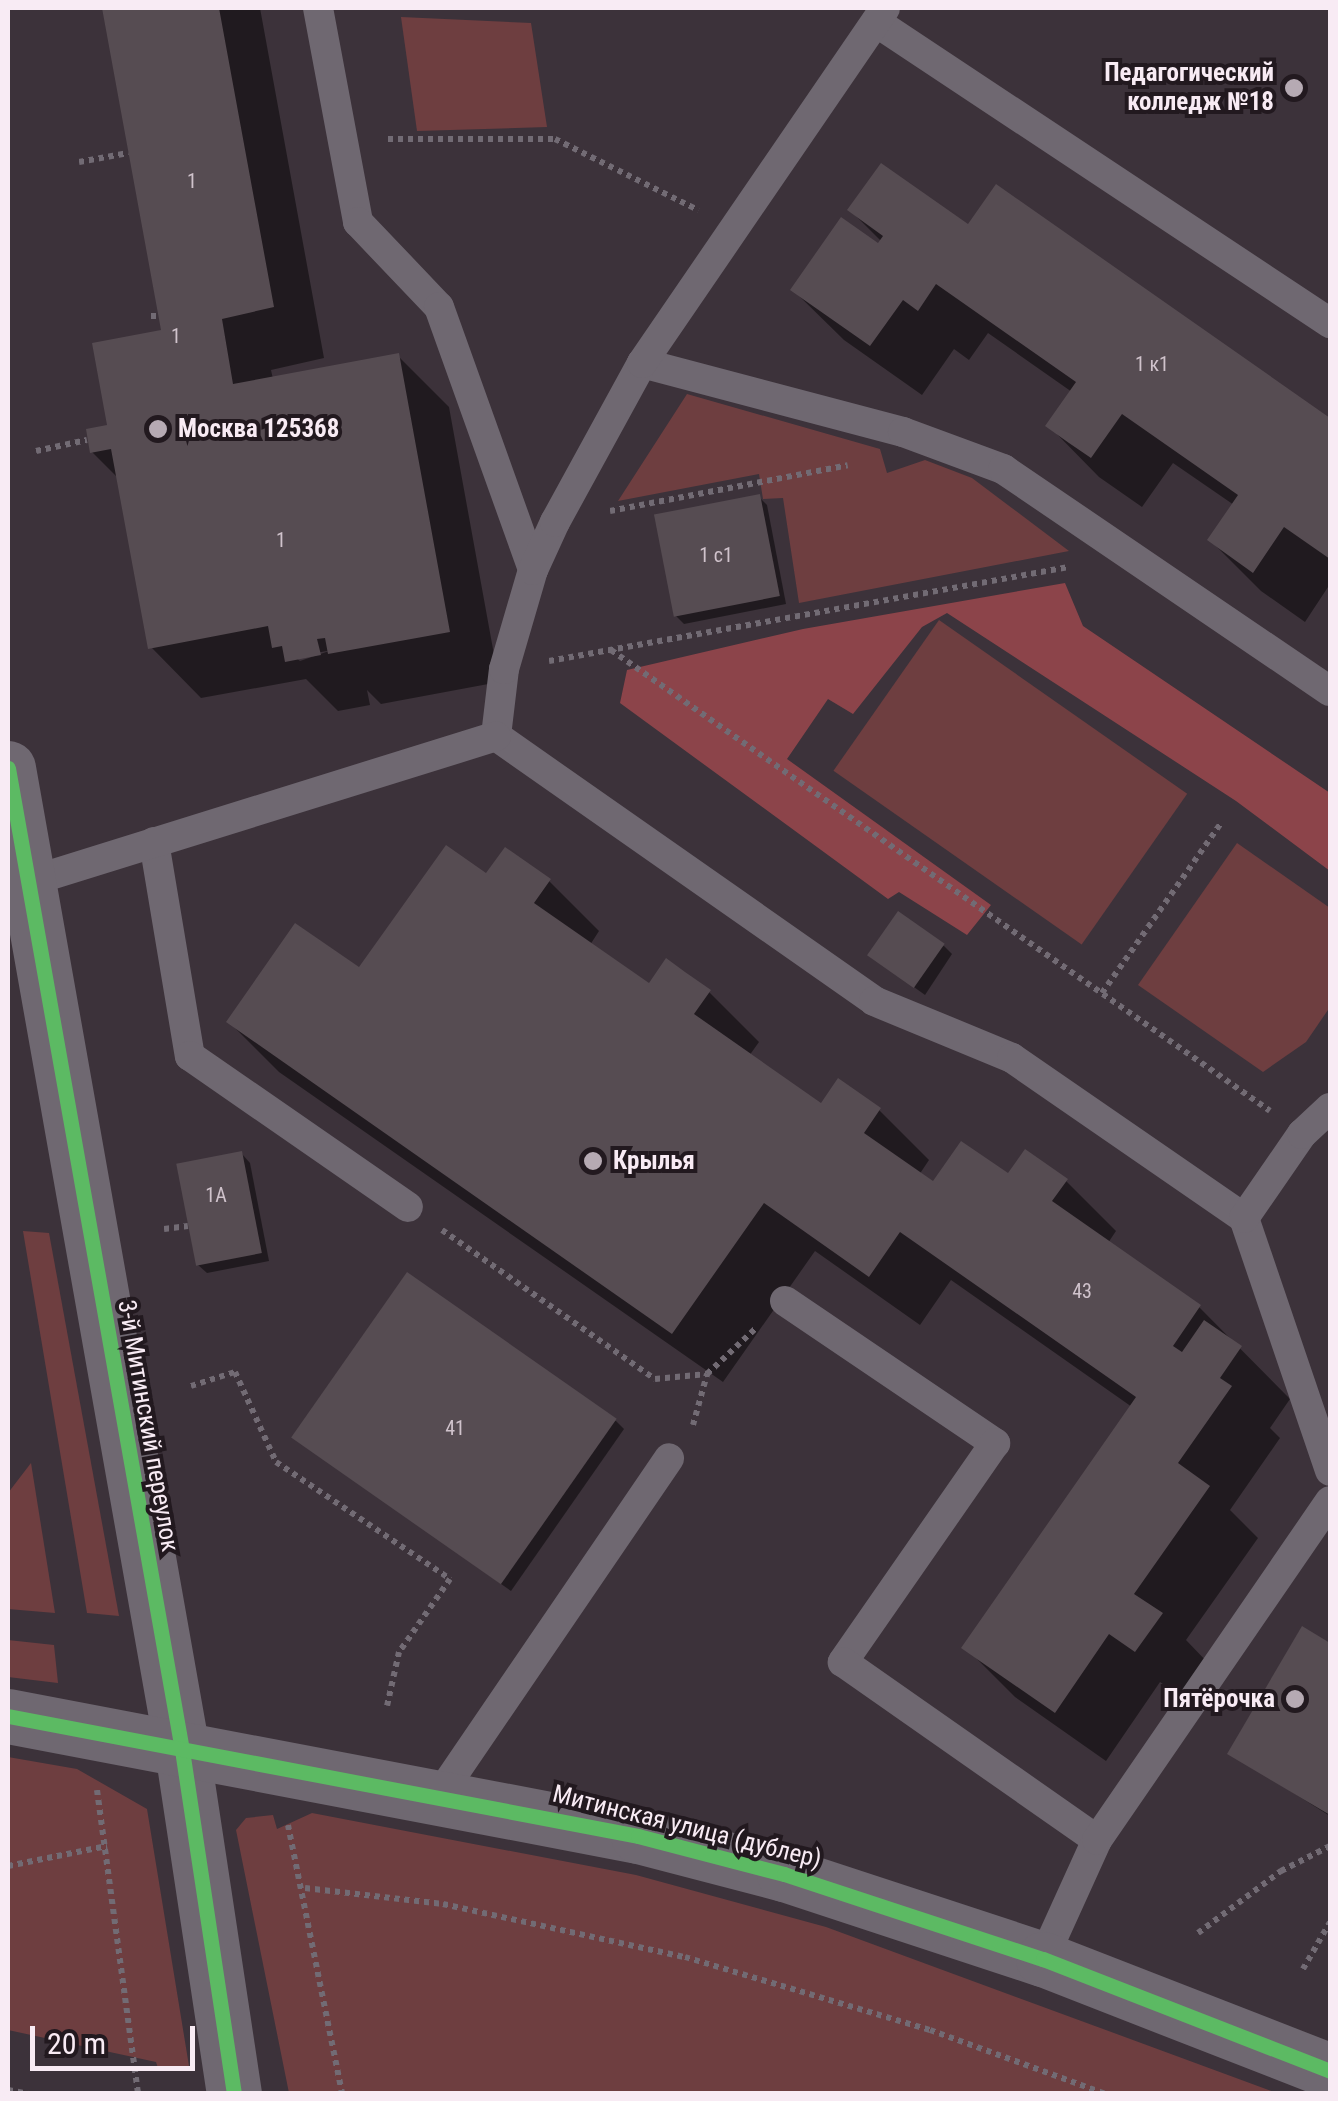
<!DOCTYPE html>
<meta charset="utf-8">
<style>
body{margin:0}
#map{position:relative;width:1338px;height:2101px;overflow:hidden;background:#3c323a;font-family:"Roboto Condensed",sans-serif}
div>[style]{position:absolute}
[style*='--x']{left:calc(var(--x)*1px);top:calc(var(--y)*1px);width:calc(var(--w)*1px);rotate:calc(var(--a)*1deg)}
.green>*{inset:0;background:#6e3e40;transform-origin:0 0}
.forest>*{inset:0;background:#8c444a}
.shadow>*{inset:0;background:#0007}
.building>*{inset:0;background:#564c52;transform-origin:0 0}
.path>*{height:6px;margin-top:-3px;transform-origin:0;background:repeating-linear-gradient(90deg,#726b74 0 5px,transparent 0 10px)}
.lane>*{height:30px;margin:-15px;padding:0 15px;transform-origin:15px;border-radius:15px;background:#6f6871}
.street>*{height:55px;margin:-27.5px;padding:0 27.5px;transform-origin:27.5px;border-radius:27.5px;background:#6f6871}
.cycleway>*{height:15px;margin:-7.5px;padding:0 7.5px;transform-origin:7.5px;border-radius:7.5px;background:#5cba63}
.dots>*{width:28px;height:28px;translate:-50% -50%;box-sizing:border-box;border:5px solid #22191f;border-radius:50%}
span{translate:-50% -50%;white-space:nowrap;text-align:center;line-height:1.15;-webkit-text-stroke:8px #22191f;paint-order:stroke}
.number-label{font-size:20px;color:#d0c3cc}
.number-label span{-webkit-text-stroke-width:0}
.poi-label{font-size:25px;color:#f8ebf4;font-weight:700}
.right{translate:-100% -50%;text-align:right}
.left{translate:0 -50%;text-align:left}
.street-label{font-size:25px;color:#f8ebf4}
.frame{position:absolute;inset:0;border:10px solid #f8ebf4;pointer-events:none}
.scale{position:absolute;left:30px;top:2026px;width:165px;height:45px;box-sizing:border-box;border:5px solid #f8ebf4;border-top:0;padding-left:12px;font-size:30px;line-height:35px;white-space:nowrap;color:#f8ebf4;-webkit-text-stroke:8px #22191f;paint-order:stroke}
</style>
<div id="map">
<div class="green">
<i style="clip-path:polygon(401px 17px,531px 23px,547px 127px,417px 131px)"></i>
<i style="clip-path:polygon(687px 394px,880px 449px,887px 473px,925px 460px,972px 478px,1069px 551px,799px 603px,783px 498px,763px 499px,759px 474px,618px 501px)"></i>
<i style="left:939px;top:620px;width:303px;height:184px;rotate:35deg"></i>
<i style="clip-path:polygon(1237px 843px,1330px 908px,1330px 1007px,1306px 1042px,1263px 1072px,1138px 985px)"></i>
<i style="clip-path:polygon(23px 1231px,49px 1233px,119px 1616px,87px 1613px)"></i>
<i style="clip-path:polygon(31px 1463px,55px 1613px,8px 1609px,8px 1493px)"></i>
<i style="clip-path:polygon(8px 1640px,54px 1645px,58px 1683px,8px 1677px)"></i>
<i style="clip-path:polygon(8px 1757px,77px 1769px,147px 1809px,189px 2066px,158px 2068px,156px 2062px,8px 2030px)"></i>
<i style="clip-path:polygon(312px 1813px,636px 1875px,826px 1927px,1277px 2093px,289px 2093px,236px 1830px,246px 1818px,273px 1815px,277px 1829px)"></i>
</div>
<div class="forest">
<i style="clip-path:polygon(1065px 583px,1083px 626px,1330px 793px,1330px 871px,1236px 801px,947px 613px,922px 627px,853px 714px,828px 699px,787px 759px,991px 905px,967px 935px,899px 892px,888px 899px,620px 703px,627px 670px,803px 629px)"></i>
</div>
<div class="shadow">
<i style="clip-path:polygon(evenodd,104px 8px,260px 8px,324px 358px,271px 370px,273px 379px,398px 356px,449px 407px,499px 682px,381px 704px,367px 690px,370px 705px,338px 711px,306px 679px,201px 698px,151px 647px,119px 479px,92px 452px,164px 332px,104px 8px,332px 650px,300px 661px,295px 657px,332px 650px)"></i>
<i style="clip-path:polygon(996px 188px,1330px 421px,1330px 584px,1305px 622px,1261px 591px,1210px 540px,1234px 505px,1173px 463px,1142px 507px,1099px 477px,1049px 426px,1072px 392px,988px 333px,969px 360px,954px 349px,922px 395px,844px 340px,793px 290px,879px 247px,882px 242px,850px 210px,969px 227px)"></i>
<i style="clip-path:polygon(759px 497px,767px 505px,786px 604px,684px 624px,675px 615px)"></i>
<i style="clip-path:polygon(487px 877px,549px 881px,599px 931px,590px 945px,649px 987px,709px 992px,759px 1042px,749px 1056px,822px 1106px,879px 1110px,929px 1160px,919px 1175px,934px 1185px,1008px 1177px,1066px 1181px,1116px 1231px,1108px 1243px,1199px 1307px,1290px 1399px,1270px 1428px,1280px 1438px,1230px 1510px,1258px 1538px,1186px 1640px,1211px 1666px,1186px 1700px,1160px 1682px,1106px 1761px,1015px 1697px,965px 1647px,1132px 1407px,951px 1280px,920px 1325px,815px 1251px,723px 1382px,279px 1072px,229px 1022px,360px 971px)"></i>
<i style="clip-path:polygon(944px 946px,952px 954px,925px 995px,871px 956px)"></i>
<i style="clip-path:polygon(242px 1154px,250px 1163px,269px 1261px,207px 1273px,198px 1265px)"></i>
<i style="clip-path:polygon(616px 1421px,624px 1429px,511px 1591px,295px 1438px)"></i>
<i style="clip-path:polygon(1302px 1630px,1330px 1646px,1330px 1816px,1230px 1753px)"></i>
</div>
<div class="building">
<i style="clip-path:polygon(102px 8px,219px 8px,274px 307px,222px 319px,233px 384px,399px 353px,450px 632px,328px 654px,325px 638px,317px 639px,321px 655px,285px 662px,282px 646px,272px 648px,268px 626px,148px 649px,111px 449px,90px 453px,86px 429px,107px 425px,92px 343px,161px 330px)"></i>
<i style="clip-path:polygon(881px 163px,968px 224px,996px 184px,1330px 418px,1330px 559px,1284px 527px,1253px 573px,1207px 540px,1238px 495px,1122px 414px,1091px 458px,1069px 443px,1045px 426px,1076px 382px,936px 284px,918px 311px,903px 300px,870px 346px,790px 290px,841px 217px,878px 243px,883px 236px,847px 210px)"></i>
<i style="left:760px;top:494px;width:104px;height:108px;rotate:79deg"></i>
<i style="clip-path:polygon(446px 845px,486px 873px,505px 847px,551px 879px,534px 903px,649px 983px,666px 958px,685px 972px,711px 990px,694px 1014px,821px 1103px,838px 1078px,881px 1108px,864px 1133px,933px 1181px,961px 1141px,1008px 1173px,1025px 1149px,1068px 1179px,1052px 1201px,1201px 1305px,1173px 1346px,1182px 1352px,1204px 1320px,1242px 1346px,1220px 1378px,1232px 1386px,1178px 1463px,1210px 1486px,1134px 1594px,1163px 1613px,1135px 1652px,1109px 1634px,1055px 1713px,961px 1648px,1136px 1397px,900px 1232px,869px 1277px,764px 1203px,672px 1334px,226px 1022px,295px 923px,359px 967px)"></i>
<i style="left:898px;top:911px;width:57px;height:54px;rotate:35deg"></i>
<i style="left:242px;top:1151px;width:104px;height:67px;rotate:79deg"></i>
<i style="left:407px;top:1272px;width:256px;height:202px;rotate:35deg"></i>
<i style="clip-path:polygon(1302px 1626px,1330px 1643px,1330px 1815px,1227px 1754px)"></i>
</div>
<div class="path">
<i style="--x:388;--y:139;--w:167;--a:0"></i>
<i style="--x:555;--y:139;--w:160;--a:26.4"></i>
<i style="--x:79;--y:162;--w:50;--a:-10.4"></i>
<i style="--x:151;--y:316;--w:7;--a:0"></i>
<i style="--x:36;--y:451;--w:52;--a:-12.2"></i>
<i style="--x:610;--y:511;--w:242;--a:-10.9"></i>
<i style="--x:611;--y:650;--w:804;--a:34.97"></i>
<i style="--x:549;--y:661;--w:528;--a:-10.25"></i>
<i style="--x:1102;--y:993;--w:208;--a:-55"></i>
<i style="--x:164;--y:1229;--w:24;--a:-7"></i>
<i style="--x:442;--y:1230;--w:260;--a:35"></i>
<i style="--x:655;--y:1379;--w:52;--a:-5.5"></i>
<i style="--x:707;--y:1374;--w:66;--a:-43.2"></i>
<i style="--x:191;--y:1386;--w:46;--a:-17.7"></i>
<i style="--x:235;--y:1372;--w:99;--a:65.5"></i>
<i style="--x:276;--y:1462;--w:210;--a:33.9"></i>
<i style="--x:450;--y:1579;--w:89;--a:124.9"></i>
<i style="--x:399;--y:1652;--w:55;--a:102.5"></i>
<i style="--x:693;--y:1425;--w:53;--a:-74.6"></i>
<i style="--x:97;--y:1790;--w:307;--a:82.3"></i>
<i style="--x:288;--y:1825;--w:274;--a:78.6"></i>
<i style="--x:8;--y:1866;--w:101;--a:-11.4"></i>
<i style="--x:305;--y:1888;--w:139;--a:6.6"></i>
<i style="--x:443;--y:1904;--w:248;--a:12.4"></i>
<i style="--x:685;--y:1957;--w:256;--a:16.6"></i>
<i style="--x:930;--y:2030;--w:187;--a:20"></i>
<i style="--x:1198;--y:1933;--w:104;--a:-36.8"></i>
<i style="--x:1281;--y:1871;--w:55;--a:-27"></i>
<i style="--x:1303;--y:1969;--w:54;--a:-60.1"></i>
<i style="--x:8;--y:2090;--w:20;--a:11"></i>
</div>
<div class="lane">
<i style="--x:318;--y:8;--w:218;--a:79.4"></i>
<i style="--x:358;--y:222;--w:117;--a:46.4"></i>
<i style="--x:439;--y:307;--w:279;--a:70.3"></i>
<i style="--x:876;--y:22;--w:545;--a:33.54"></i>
<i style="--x:642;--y:363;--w:270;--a:14.8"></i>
<i style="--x:903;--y:432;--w:107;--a:20.3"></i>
<i style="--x:1003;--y:469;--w:395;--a:34.2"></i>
<i style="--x:496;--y:736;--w:462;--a:35"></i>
<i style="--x:874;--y:1001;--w:149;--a:22.4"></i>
<i style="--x:1012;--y:1058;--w:282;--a:34.6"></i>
<i style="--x:1244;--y:1218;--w:267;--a:71.2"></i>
<i style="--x:496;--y:736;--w:67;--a:-83.2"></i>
<i style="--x:504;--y:669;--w:103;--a:-73.7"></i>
<i style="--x:533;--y:570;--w:53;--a:-65.4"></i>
<i style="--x:555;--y:522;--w:181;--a:-61.3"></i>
<i style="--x:642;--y:363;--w:430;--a:-55.6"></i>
<i style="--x:154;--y:842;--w:217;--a:80.5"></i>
<i style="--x:190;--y:1056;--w:265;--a:34.7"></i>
<i style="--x:28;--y:882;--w:490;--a:-17.3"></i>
<i style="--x:1244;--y:1218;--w:102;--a:-55.4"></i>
<i style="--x:1302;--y:1134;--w:38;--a:-43"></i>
<i style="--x:785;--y:1301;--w:254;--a:34.1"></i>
<i style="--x:995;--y:1443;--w:267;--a:124.8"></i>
<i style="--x:843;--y:1662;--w:310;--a:35"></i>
<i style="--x:438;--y:1797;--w:410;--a:-55.7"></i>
<i style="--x:1043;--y:1959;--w:131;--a:-65.6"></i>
<i style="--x:1097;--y:1840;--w:411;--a:-55.5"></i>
</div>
<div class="street">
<i style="--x:8;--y:768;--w:997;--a:79.95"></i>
<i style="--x:182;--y:1750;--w:348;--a:81.4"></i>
<i style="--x:8;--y:1716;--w:641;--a:10.78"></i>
<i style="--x:638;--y:1836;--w:151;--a:14.6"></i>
<i style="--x:784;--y:1874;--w:273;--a:18.2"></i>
<i style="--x:1043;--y:1959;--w:308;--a:21.3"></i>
</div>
<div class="cycleway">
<i style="--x:8;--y:768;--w:997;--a:79.95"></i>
<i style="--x:182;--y:1750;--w:348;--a:81.4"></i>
<i style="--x:8;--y:1716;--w:641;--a:10.78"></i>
<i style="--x:638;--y:1836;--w:151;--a:14.6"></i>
<i style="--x:784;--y:1874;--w:273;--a:18.2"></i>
<i style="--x:1043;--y:1959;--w:308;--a:21.3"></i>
</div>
<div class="dots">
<i style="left:1294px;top:88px;background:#b6aab3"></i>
<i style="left:158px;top:429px;background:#b6aab3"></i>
<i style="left:593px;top:1161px;background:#b6aab3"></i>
<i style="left:1295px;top:1699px;background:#b6aab3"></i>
</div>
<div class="number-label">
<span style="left:192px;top:181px">1</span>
<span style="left:176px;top:336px">1</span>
<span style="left:1152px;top:364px">1 к1</span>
<span style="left:281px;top:540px">1</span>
<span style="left:716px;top:555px">1 с1</span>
<span style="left:216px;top:1195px">1А</span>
<span style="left:1082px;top:1291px">43</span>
<span style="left:455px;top:1428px">41</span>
</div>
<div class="poi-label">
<span class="right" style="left:1274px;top:88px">Педагогический<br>колледж №18</span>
<span class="left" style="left:178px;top:429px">Москва 125368</span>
<span class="left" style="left:613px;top:1161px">Крылья</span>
<span class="right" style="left:1275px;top:1699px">Пятёрочка</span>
</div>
<div class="street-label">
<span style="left:148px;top:1426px;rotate:80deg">3-й Митинский переулок</span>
<span style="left:687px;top:1827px;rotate:14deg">Митинская улица (дублер)</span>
</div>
<div class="frame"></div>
<div class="scale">20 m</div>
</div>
